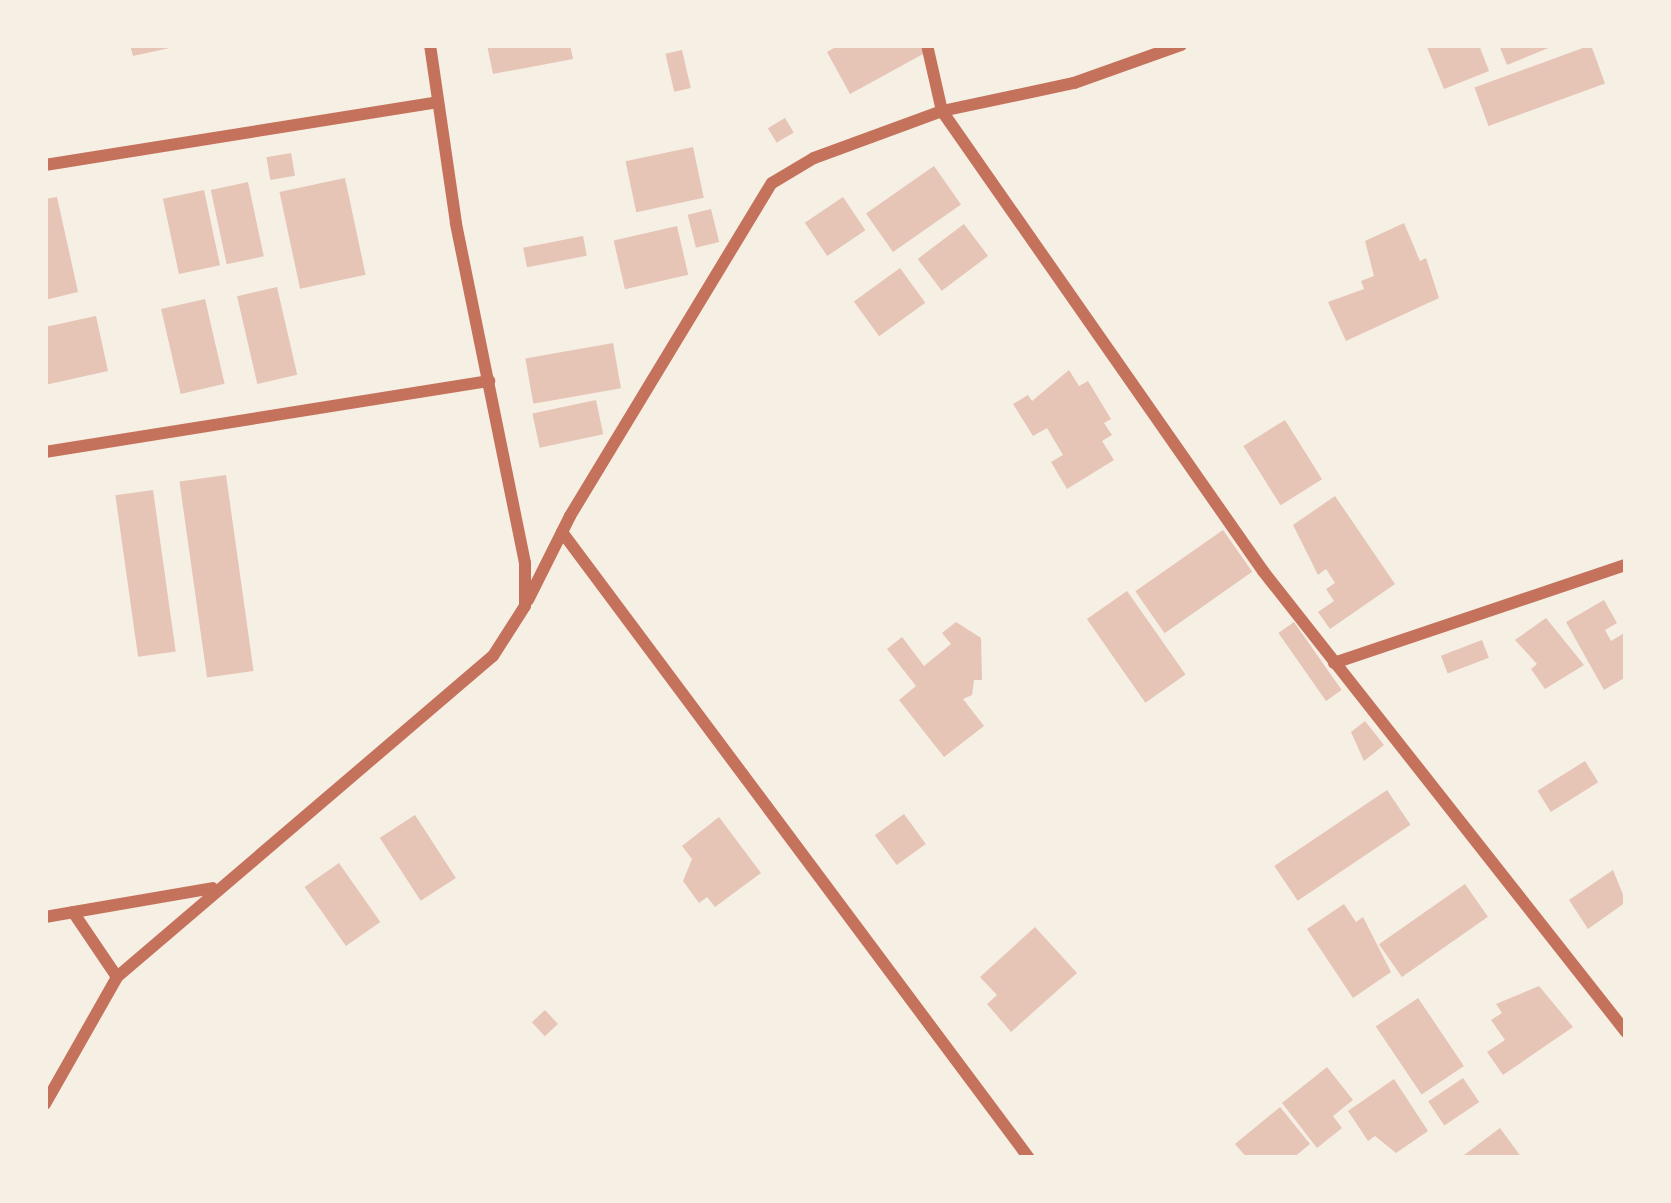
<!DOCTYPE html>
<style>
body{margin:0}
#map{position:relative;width:1671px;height:1203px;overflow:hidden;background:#f6efe4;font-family:"Golos Text",sans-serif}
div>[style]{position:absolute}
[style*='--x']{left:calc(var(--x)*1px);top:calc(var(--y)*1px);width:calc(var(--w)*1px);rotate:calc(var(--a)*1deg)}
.building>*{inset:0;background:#e6c5b7;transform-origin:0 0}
.minor>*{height:12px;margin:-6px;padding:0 6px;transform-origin:6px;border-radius:6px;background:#c5725c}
span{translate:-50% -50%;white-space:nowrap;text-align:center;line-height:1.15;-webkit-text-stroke:12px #f6efe4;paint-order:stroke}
.frame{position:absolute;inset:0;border:48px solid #f6efe4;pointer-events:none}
</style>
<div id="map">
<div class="building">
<i style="clip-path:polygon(130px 45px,174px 45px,174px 47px,133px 56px)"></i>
<i style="clip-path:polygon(487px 45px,570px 45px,573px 59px,493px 74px)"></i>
<i style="clip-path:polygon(839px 45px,921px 45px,925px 53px,850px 94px,827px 52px)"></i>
<i style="clip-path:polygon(1426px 45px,1479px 45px,1489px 71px,1444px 89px)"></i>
<i style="clip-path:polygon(1499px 45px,1556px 45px,1507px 65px)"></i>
<i style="left:1591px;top:45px;width:41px;height:124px;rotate:70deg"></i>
<i style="left:682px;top:50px;width:39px;height:17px;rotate:77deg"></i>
<i style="left:785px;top:118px;width:17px;height:20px;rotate:59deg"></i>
<i style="left:693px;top:147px;width:52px;height:69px;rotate:78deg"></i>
<i style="left:291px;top:153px;width:23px;height:25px;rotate:80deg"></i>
<i style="left:934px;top:166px;width:47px;height:83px;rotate:55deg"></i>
<i style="left:345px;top:178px;width:99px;height:67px;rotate:78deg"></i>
<i style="left:248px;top:182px;width:76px;height:38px;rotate:78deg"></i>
<i style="left:204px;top:190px;width:77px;height:42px;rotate:78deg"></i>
<i style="clip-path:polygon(57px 197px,78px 292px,45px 300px,45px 199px)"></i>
<i style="left:843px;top:197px;width:40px;height:46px;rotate:56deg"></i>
<i style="left:711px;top:209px;width:34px;height:24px;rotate:76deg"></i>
<i style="clip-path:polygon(1404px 223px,1420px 261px,1426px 258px,1439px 298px,1346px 341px,1328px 302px,1364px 289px,1361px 281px,1374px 276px,1365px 241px)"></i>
<i style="left:964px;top:224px;width:40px;height:58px;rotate:53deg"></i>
<i style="left:677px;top:226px;width:50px;height:65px;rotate:77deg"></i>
<i style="left:583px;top:236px;width:20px;height:61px;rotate:79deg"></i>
<i style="left:900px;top:268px;width:43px;height:57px;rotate:54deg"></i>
<i style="left:277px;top:287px;width:90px;height:41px;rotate:77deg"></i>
<i style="left:205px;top:299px;width:87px;height:45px;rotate:77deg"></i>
<i style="clip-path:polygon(96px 316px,108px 371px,45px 385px,45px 327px)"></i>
<i style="left:613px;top:343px;width:46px;height:89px;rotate:80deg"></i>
<i style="clip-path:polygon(1069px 370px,1079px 386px,1088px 381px,1111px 419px,1104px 423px,1112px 435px,1102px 441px,1114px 460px,1067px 489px,1051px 462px,1063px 455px,1047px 428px,1033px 436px,1013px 404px,1028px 395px,1032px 401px)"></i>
<i style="left:596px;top:400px;width:35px;height:65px;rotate:78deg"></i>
<i style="left:1285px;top:420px;width:70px;height:49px;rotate:58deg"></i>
<i style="left:226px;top:475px;width:198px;height:47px;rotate:82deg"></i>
<i style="left:153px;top:490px;width:163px;height:38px;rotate:82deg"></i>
<i style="clip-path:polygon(1335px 496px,1395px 584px,1330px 629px,1318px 612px,1334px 601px,1326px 589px,1335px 583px,1326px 569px,1318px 575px,1293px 525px)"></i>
<i style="left:1223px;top:530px;width:51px;height:107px;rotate:55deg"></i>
<i style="left:1127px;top:591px;width:102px;height:49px;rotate:55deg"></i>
<i style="clip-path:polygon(1604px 600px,1617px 623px,1605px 630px,1611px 641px,1626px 632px,1626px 677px,1604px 690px,1566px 622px)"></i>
<i style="clip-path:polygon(1546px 618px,1584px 665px,1545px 689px,1531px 669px,1537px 664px,1515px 640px)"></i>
<i style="clip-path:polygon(956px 622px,981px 638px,982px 680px,974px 680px,972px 695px,963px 699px,984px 726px,944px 757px,899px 700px,916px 686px,887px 649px,902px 637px,924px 666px,951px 644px,942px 633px)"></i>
<i style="left:1294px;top:622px;width:83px;height:19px;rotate:55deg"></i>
<i style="left:1482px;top:640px;width:19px;height:44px;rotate:69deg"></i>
<i style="clip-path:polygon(1365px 721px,1384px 745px,1364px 761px,1351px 732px)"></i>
<i style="left:1585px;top:761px;width:25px;height:56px;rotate:58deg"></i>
<i style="left:1387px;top:790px;width:42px;height:136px;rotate:56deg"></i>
<i style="left:904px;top:814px;width:37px;height:36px;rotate:54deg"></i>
<i style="left:415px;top:815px;width:75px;height:42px;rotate:57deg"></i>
<i style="clip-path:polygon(719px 817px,761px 873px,715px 907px,707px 897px,699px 903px,683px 881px,692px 859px,682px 846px)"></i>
<i style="left:339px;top:863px;width:72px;height:42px;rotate:55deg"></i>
<i style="clip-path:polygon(1613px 870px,1626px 902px,1588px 929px,1569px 900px)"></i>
<i style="left:1465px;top:884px;width:40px;height:105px;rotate:55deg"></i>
<i style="clip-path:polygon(1344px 904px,1356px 922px,1363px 917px,1391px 972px,1353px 998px,1307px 929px)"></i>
<i style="clip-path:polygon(1035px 927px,1077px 973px,1011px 1032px,987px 1004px,997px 995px,980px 977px)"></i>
<i style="clip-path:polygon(1539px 986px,1573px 1027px,1503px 1075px,1487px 1052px,1505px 1040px,1491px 1020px,1502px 1013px,1496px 1004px)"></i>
<i style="left:1418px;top:998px;width:82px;height:51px;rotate:56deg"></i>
<i style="left:545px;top:1010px;width:19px;height:18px;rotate:47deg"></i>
<i style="clip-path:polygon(1327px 1067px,1353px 1100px,1333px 1116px,1342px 1128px,1317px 1148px,1282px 1103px)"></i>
<i style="left:1463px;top:1078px;width:29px;height:42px;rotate:56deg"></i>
<i style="clip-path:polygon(1394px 1079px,1428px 1131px,1396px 1153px,1375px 1136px,1368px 1141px,1348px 1111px)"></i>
<i style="clip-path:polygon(1280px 1107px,1310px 1144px,1293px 1158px,1247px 1158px,1235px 1144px)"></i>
<i style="clip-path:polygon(1500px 1128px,1522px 1158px,1460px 1158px)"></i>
</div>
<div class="minor">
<i style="--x:927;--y:45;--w:68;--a:77.2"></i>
<i style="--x:942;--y:111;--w:561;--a:55.09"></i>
<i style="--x:1263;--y:571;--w:587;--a:51.78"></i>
<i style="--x:45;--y:165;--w:398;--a:-9.1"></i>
<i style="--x:45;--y:452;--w:450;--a:-9.1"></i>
<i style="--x:562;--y:532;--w:781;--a:53.28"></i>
<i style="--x:528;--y:600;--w:94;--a:-63.4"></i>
<i style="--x:570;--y:516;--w:389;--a:-58.8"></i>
<i style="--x:772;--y:183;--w:49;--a:-30.8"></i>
<i style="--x:814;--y:158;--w:136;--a:-20.2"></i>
<i style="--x:942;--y:111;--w:135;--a:-12"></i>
<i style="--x:1074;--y:83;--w:114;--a:-19.6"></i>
<i style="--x:1334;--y:663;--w:308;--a:-18.6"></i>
<i style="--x:73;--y:912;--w:78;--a:55.9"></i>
<i style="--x:45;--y:917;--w:170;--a:-9.8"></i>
<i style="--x:45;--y:1104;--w:146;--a:-60.4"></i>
<i style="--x:117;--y:977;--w:494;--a:-40.5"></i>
<i style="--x:493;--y:656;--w:59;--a:-57.4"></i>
<i style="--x:525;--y:606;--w:43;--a:-90"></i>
<i style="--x:525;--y:563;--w:347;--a:-101.5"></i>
<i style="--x:456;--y:223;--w:180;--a:-98.3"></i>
</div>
<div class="frame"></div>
</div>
